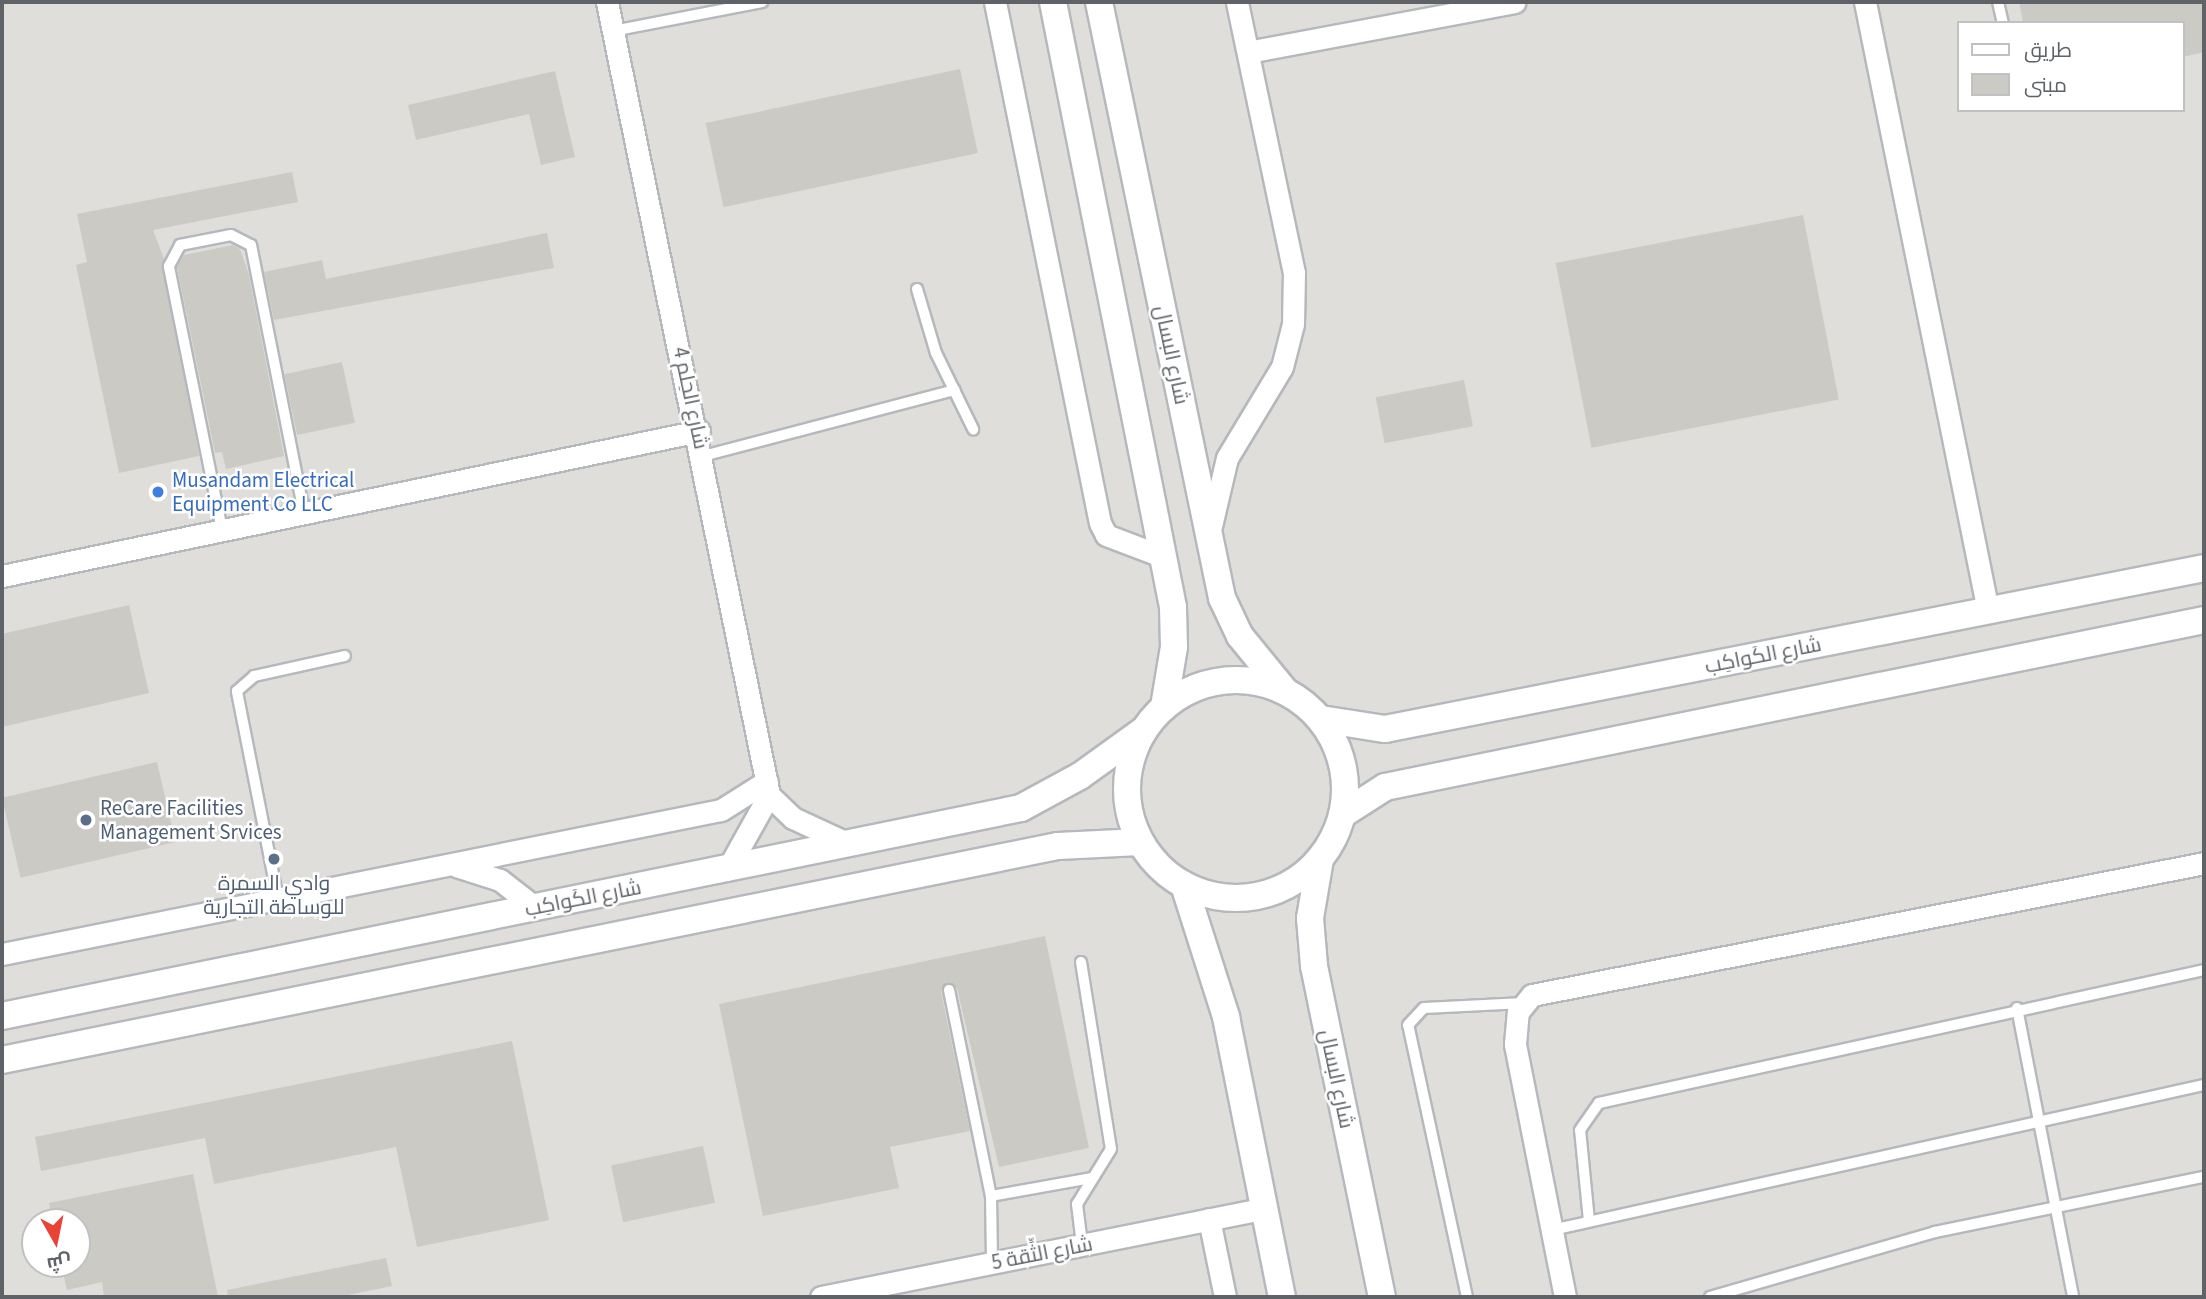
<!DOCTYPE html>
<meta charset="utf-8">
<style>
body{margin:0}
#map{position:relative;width:2206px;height:1299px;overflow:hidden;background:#f1efe8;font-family:"Source Sans 3",Cairo,sans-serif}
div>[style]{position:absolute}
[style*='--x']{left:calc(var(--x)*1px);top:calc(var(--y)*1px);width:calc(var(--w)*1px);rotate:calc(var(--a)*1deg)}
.industrial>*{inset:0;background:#e0deda}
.building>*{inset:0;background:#cccac5;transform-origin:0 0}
.roads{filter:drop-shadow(2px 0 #b5b8bc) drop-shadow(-2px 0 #b5b8bc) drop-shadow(0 2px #b5b8bc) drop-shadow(0 -2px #b5b8bc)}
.service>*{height:10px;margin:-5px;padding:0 5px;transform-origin:5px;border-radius:5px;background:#fff}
.minor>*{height:21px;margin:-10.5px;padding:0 10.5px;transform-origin:10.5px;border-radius:10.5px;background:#fff}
.tertiary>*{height:26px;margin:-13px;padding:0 13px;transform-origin:13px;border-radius:13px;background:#fff}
.tertiary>.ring{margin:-13px;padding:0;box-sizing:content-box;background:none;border:26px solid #fff;border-radius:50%}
.dots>*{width:19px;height:19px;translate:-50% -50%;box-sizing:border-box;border:4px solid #fff;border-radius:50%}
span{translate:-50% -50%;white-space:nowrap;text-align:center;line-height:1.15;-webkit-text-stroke:5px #fff;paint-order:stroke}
.street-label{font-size:21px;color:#5f6368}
.shop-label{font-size:21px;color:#366cbe}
.left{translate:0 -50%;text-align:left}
.service-label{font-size:21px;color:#4e5e75}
.frame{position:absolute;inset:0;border:4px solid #5f6368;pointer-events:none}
.legend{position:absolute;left:1957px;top:21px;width:228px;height:91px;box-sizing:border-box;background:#fff;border:2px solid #bfc1c3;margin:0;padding:9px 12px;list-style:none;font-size:21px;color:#5f6368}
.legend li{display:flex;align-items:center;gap:14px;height:35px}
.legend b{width:35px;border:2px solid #bfc1c3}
.north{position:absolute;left:21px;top:1208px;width:70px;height:70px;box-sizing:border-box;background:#fff;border:2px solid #bfc1c3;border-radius:50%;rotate:171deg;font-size:19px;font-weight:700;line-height:28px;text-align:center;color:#5f6368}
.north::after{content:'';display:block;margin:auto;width:24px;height:32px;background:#ea4335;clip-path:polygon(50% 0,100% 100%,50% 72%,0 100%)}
</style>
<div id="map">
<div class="industrial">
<i style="clip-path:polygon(evenodd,2px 2px,2204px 2px,2204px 1297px,2px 1297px,2px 2px,1959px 23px,2183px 23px,2183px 110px,1959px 110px,1959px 23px,2px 2px,35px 1222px,77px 1222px,77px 1264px,35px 1264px,35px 1222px)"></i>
</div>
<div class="building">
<i style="clip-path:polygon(2019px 2px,2204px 2px,2204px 52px,2183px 57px,2183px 23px,2023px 23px)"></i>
<i style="left:960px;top:69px;width:86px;height:260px;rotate:78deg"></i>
<i style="clip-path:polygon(555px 71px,575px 157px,541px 165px,529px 114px,416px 140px,408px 105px)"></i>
<i style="clip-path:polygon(292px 172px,298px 202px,153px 230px,164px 259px,199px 456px,119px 473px,76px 265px,87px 262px,77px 214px)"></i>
<i style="left:1803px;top:215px;width:188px;height:252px;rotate:79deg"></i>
<i style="clip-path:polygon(547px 233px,554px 268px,274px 320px,264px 272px,322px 260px,326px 279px)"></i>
<i style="clip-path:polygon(233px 245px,240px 249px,249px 275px,284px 456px,226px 469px,222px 452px,215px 453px,177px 267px,184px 255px)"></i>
<i style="left:342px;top:362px;width:62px;height:59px;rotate:78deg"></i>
<i style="left:1464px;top:380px;width:47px;height:90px;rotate:79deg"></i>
<i style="clip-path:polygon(129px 605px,149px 693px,2px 727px,2px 634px)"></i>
<i style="left:157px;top:762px;width:82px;height:159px;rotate:77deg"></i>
<i style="clip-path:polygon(1045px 936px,1089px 1148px,999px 1167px,957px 988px,947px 983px,941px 992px,970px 1131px,890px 1147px,899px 1188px,763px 1216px,719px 1004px)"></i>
<i style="clip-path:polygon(512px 1041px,549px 1220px,417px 1247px,396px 1147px,214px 1184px,205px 1138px,41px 1171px,35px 1137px)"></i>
<i style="left:703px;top:1146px;width:58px;height:94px;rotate:78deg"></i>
<i style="clip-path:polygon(193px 1174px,218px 1297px,104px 1297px,102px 1282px,67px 1290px,61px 1264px,77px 1264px,77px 1222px,53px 1222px,49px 1203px)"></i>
<i style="clip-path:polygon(386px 1258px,392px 1286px,338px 1297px,228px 1297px,227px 1290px)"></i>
</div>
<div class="roads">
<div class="service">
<i style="--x:1998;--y:2;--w:22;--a:77"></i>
<i style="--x:613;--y:31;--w:152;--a:-11"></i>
<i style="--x:917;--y:289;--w:67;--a:73.5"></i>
<i style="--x:936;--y:353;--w:85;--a:64"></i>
<i style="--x:703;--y:456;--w:260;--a:-14.7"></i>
<i style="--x:222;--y:530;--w:269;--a:-101.4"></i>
<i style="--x:169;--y:266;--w:24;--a:-62"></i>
<i style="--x:180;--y:245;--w:52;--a:-11.1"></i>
<i style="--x:231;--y:235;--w:22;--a:27"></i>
<i style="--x:251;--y:245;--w:273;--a:78.8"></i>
<i style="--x:278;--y:899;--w:212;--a:-101.2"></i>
<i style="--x:237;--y:691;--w:23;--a:-41"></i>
<i style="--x:254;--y:676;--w:93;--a:-12.4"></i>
<i style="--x:1081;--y:962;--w:189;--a:80.9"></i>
<i style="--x:1111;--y:1149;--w:65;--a:121.7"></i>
<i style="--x:1077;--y:1204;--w:41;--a:83"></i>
<i style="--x:949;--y:990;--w:210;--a:78.5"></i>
<i style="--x:991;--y:1196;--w:67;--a:89.1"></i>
<i style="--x:2017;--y:1008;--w:294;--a:79"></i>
<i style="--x:991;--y:1196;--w:102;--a:-10.2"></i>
<i style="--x:1589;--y:1221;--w:91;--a:-95.6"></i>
<i style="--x:1580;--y:1130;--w:33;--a:-55"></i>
<i style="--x:1599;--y:1103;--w:619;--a:-12.4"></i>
<i style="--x:1552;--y:1230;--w:668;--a:-12.54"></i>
<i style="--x:1467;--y:1297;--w:278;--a:-102.2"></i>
<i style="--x:1408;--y:1025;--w:23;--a:-47"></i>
<i style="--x:1424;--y:1008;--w:100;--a:-2.9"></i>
<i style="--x:1710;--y:1297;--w:234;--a:-16.1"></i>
<i style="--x:1935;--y:1232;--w:275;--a:-11.6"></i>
</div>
<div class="minor">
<i style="--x:607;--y:2;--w:809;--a:78.45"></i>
<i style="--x:769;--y:795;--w:33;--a:44"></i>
<i style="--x:793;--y:818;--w:62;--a:24.9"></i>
<i style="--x:995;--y:2;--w:531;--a:78.61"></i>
<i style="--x:1100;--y:523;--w:13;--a:63"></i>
<i style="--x:1106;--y:535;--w:62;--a:20.8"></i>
<i style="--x:1865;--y:2;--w:621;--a:78.58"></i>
<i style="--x:1248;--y:52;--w:271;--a:-10.6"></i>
<i style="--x:1211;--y:526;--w:70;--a:-76.8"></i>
<i style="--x:1227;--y:458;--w:106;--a:-58.9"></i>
<i style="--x:1282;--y:367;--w:44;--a:-75.7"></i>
<i style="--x:1293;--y:324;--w:51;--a:-88.9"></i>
<i style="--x:1294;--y:273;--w:277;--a:-101.9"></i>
<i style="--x:2;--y:576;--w:712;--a:-11.75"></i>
<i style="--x:456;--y:866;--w:46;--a:17.7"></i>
<i style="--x:500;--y:880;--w:46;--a:37.9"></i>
<i style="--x:727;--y:870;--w:86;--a:-60.8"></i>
<i style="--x:2;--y:954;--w:733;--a:-11.33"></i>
<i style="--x:721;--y:810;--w:54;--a:-32.2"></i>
<i style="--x:1209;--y:1219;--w:80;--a:78.4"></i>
<i style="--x:821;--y:1297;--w:451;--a:-11.3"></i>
<i style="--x:1565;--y:1297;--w:258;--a:-101.2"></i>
<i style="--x:1515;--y:1044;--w:32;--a:-85"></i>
<i style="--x:1518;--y:1012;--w:22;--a:-51"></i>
<i style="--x:1532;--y:995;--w:685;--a:-11.11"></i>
</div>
<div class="tertiary">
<i style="--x:1053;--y:2;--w:617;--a:78.78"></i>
<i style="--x:1173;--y:607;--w:40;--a:88.6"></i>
<i style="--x:1174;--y:647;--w:61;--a:99.5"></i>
<i style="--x:1099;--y:2;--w:609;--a:78.34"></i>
<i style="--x:1222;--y:598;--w:42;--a:64.7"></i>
<i style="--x:1240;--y:636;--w:71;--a:50.7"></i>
<i class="ring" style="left:1127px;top:680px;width:192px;height:192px"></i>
<i style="--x:1321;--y:719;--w:65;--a:8.9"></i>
<i style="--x:1385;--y:729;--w:835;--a:-11.12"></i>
<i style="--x:1343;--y:814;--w:50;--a:-32.7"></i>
<i style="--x:1385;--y:787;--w:836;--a:-11.53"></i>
<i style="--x:1320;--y:859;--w:60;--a:99.6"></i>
<i style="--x:1310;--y:918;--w:48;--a:85.2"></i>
<i style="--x:1314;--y:966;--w:338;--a:78.4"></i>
<i style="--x:1184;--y:885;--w:139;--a:72.3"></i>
<i style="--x:1226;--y:1017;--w:286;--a:78.7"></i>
<i style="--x:2;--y:1016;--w:1040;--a:-11.54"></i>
<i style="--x:1021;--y:808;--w:67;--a:-28.5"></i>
<i style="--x:1080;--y:776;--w:79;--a:-35.7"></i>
<i style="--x:2;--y:1060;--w:1077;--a:-11.46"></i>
<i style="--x:1058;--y:846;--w:82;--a:-2.8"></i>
</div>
</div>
<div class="dots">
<i style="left:158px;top:492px;background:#3f7fe0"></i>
<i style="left:86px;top:820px;background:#5c6f8a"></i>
<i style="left:274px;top:859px;background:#5c6f8a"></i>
</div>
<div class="street-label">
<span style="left:1172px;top:355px;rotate:78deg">شارع البسال</span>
<span style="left:691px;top:398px;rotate:78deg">شارع الحِلم 4</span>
<span style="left:1763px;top:655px;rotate:-11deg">شارع الكَواكِب</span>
<span style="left:583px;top:898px;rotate:-11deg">شارع الكَواكِب</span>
<span style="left:1337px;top:1079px;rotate:78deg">شارع البسال</span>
<span style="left:1042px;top:1253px;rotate:-11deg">شارع الثِّقة 5</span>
</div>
<div class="shop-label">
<span class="left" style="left:172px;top:492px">Musandam Electrical<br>Equipment Co LLC</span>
</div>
<div class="service-label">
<span class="left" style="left:100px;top:820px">ReCare Facilities<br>Management Srvices</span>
<span style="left:274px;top:895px">وادي السمرة<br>للوساطة التجارية</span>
</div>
<div class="frame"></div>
<ul class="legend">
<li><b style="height:9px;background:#fff"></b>طريق</li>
<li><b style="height:19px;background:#cccac5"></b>مبنى</li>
</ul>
<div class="north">ش</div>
</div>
